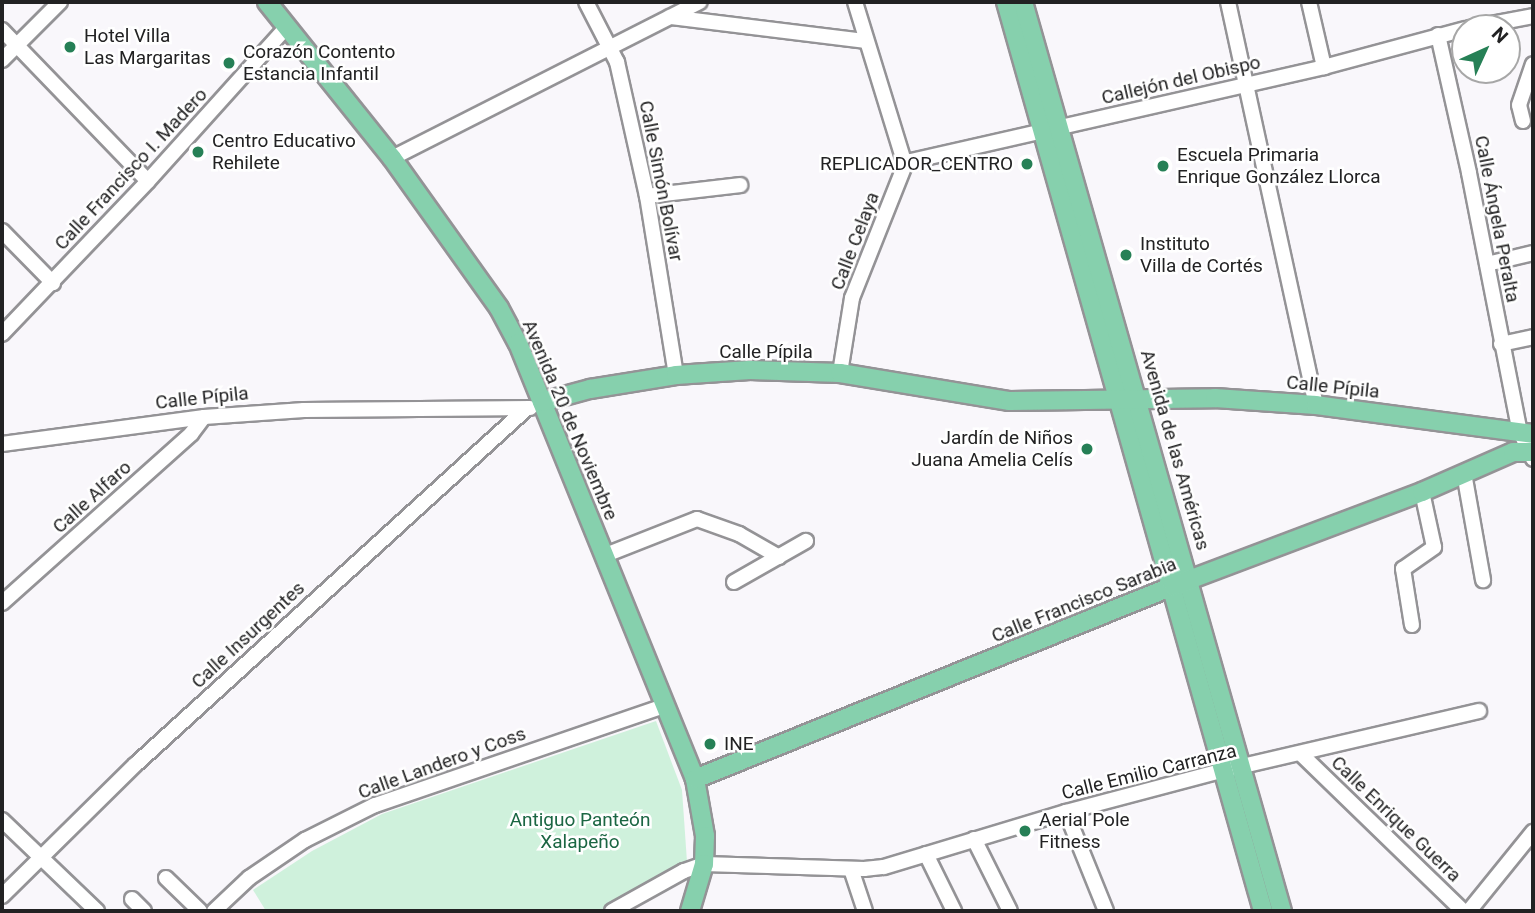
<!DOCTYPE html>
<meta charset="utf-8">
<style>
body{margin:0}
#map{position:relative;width:1535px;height:913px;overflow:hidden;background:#f9f7fb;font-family:Roboto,sans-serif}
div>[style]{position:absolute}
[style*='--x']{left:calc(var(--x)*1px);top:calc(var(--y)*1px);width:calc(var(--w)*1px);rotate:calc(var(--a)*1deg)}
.green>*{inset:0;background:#cff1dc}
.roads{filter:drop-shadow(2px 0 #949396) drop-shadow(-2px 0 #949396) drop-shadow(0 2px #949396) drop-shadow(0 -2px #949396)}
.minor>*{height:14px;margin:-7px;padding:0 7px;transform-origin:7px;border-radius:7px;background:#fff}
.major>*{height:18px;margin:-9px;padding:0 9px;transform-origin:9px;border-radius:9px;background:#86d0ad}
.dots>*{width:19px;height:19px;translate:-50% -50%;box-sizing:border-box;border:4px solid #fff;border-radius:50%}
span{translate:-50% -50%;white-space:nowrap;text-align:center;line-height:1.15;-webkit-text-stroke:5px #fff;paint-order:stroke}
.poi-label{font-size:19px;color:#222223}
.left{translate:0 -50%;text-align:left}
.right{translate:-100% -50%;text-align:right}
.street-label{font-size:19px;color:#222223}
.park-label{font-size:19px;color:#1b6643}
.frame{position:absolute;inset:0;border:4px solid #222223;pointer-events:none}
.north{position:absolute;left:1451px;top:14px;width:70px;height:70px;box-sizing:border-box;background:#fff;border:2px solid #a7a7a7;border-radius:50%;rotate:45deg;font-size:19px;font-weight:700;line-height:28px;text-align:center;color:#222223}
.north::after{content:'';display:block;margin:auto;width:24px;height:32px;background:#268056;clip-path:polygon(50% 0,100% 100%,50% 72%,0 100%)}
</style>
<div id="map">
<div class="green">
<i style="clip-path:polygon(656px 721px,682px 790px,687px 862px,599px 911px,266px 911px,253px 890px,312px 851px,382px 814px)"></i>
</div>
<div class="roads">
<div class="minor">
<i style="--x:586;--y:2;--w:68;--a:62.7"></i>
<i style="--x:617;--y:62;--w:137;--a:77.4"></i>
<i style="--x:647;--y:196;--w:181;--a:80.8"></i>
<i style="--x:855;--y:2;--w:170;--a:72.9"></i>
<i style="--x:1228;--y:2;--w:412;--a:77.7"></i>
<i style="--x:1309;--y:2;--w:67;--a:77"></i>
<i style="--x:670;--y:17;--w:197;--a:7"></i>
<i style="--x:1470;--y:28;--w:64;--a:-10.8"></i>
<i style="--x:2;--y:30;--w:210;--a:46"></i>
<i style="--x:1438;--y:35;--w:141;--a:77.3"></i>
<i style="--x:1469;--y:173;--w:264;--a:78.9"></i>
<i style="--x:1520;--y:432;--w:30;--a:64"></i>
<i style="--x:2;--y:60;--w:82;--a:-45"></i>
<i style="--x:1523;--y:121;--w:16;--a:-104"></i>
<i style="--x:1519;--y:105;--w:43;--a:-71.1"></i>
<i style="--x:392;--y:158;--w:345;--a:-26.9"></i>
<i style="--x:905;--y:165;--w:7;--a:-34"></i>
<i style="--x:911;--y:161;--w:424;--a:-12.8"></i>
<i style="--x:1324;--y:67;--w:146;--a:-15.1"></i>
<i style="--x:647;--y:196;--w:94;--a:-6.7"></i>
<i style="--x:2;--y:231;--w:73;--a:45.6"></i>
<i style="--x:1487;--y:264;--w:47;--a:-13.4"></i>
<i style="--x:2;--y:334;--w:211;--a:-46.3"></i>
<i style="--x:148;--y:181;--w:206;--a:-48"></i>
<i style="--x:1501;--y:344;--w:33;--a:-12"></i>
<i style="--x:840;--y:373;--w:76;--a:-80.9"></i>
<i style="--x:852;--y:298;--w:143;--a:-68.3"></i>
<i style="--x:2;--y:444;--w:204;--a:-7.6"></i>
<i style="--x:204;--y:417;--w:100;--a:-4"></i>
<i style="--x:304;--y:410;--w:226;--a:-0.5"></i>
<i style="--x:1464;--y:473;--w:109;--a:79.9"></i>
<i style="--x:603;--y:556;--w:101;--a:-21.5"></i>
<i style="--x:697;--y:519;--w:45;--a:19.7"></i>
<i style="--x:739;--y:534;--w:46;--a:29.9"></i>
<i style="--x:734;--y:582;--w:83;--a:-29.7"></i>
<i style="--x:2;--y:603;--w:254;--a:-41.8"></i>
<i style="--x:191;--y:434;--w:21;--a:-53"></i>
<i style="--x:1412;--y:625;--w:57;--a:-99.1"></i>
<i style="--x:1403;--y:569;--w:38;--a:-35"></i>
<i style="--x:1434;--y:547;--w:56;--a:-102.3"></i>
<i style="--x:1302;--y:755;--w:224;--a:44.1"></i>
<i style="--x:1066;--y:812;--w:107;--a:68"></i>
<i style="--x:2;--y:820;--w:132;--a:43.8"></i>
<i style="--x:974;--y:839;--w:80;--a:63.4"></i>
<i style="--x:926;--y:854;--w:64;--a:63.8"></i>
<i style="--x:851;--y:869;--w:44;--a:71.6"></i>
<i style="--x:166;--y:878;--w:47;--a:44.1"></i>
<i style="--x:2;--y:896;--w:188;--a:-44.6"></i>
<i style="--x:136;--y:764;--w:527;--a:-42.31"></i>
<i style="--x:132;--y:899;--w:17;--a:45"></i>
<i style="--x:214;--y:911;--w:48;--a:-43.3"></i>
<i style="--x:249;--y:878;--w:68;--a:-34.2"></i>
<i style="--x:305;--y:840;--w:78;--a:-26.6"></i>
<i style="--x:375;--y:805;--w:305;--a:-18.9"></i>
<i style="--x:612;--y:911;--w:82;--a:-29.1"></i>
<i style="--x:684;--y:871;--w:21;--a:-19"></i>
<i style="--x:704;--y:864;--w:160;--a:1.8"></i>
<i style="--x:864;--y:869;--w:20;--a:-6"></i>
<i style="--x:884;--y:867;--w:190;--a:-16.8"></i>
<i style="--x:1066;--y:812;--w:160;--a:-14.8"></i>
<i style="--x:1221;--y:771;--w:265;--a:-13.1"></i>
<i style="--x:1469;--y:911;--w:102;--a:-51"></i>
</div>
<div class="major">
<i style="--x:267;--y:2;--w:200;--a:51.3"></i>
<i style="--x:392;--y:158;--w:184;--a:54.5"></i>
<i style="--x:499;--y:308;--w:40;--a:62"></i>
<i style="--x:518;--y:343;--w:471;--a:67.9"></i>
<i style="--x:695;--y:779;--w:58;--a:80"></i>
<i style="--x:705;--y:836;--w:28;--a:92"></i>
<i style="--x:704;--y:864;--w:49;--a:106.6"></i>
<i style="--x:1006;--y:2;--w:945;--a:74.21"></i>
<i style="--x:1023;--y:2;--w:945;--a:74.1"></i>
<i style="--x:542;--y:402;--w:50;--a:-15.2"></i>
<i style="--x:590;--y:389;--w:87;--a:-9.2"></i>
<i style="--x:676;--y:375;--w:74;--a:-3.9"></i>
<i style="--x:750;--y:370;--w:90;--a:1.9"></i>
<i style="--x:840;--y:373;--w:172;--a:9.4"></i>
<i style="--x:1010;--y:401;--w:205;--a:-0.8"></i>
<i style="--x:1215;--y:398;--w:101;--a:4"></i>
<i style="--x:1316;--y:405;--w:219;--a:7.6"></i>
<i style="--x:695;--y:779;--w:515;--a:-21.99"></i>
<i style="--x:1173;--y:586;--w:266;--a:-20.7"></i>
<i style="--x:1422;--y:492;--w:99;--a:-23.7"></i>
<i style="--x:1513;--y:452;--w:20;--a:0"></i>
</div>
</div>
<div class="dots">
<i style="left:70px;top:47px;background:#268056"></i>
<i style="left:229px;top:63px;background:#268056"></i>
<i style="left:198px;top:152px;background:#268056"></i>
<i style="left:1027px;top:164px;background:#268056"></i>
<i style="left:1163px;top:166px;background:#268056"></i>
<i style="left:1126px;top:255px;background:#268056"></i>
<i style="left:1087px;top:449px;background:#268056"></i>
<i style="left:710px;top:744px;background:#268056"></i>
<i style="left:1025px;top:831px;background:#268056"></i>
</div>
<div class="poi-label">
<span class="left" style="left:84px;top:47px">Hotel Villa<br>Las Margaritas</span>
<span class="left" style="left:243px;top:63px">Corazón Contento<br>Estancia Infantil</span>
<span class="left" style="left:212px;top:152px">Centro Educativo<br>Rehilete</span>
<span class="left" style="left:1177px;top:166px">Escuela Primaria<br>Enrique González Llorca</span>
<span class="right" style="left:1013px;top:164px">REPLICADOR_CENTRO</span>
<span class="left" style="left:1140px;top:255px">Instituto<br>Villa de Cortés</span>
<span class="right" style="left:1073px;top:449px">Jardín de Niños<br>Juana Amelia Celís</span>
<span class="left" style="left:724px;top:744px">INE</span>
<span class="left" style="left:1039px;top:831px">Aerial Pole<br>Fitness</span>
</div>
<div class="street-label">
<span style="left:1181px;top:80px;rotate:-13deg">Callejón del Obispo</span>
<span style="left:131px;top:169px;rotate:-47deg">Calle Francisco I. Madero</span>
<span style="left:661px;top:181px;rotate:79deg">Calle Simón Bolívar</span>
<span style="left:1497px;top:219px;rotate:79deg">Calle Ángela Peralta</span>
<span style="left:855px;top:241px;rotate:-69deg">Calle Celaya</span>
<span style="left:766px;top:352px">Calle Pípila</span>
<span style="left:1333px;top:387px;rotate:6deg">Calle Pípila</span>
<span style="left:202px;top:398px;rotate:-6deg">Calle Pípila</span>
<span style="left:570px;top:420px;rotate:67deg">Avenida 20 de Noviembre</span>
<span style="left:1175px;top:450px;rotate:74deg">Avenida de las Américas</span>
<span style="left:92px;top:497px;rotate:-42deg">Calle Alfaro</span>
<span style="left:1084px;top:600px;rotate:-22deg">Calle Francisco Sarabia</span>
<span style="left:248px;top:635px;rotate:-43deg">Calle Insurgentes</span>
<span style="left:442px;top:763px;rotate:-20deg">Calle Landero y Coss</span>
<span style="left:1149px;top:772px;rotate:-14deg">Calle Emilio Carranza</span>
<span style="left:1396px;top:819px;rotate:44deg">Calle Enrique Guerra</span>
</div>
<div class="park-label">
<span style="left:580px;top:831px">Antiguo Panteón<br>Xalapeño</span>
</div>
<div class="frame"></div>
<div class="north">N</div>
</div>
